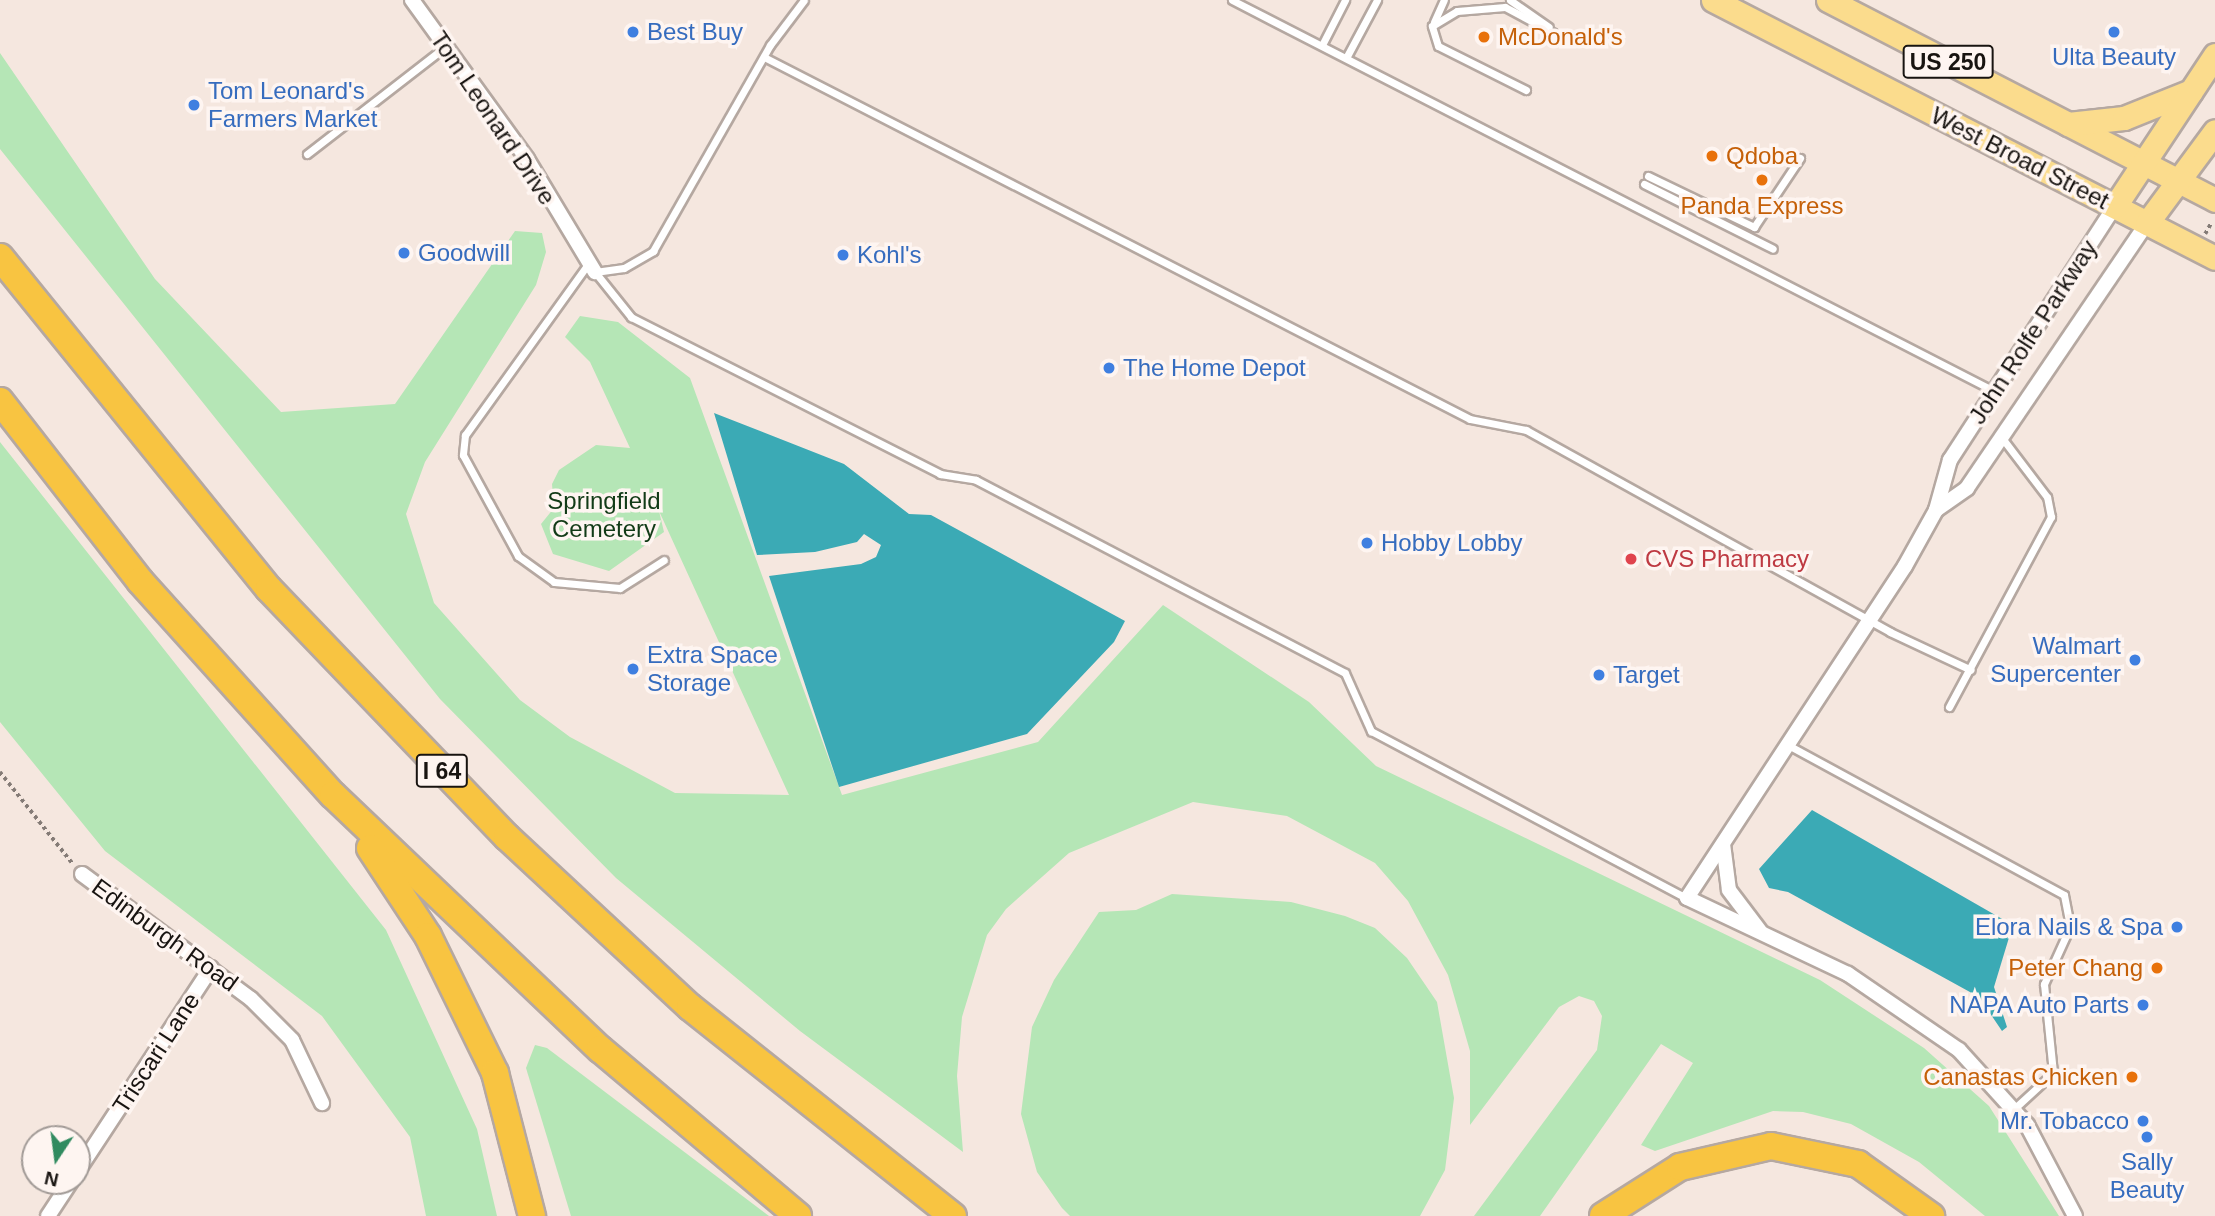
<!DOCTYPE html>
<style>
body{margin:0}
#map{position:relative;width:2215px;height:1216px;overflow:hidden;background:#f5e7df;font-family:Helvetica,sans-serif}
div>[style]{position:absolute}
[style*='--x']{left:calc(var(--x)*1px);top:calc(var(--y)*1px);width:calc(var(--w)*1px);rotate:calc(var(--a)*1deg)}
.green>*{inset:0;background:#b5e6b6}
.water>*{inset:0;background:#3baab5}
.path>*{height:3.5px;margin-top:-1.75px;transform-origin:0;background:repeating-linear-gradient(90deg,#847b76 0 3.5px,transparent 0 7px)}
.roads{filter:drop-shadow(2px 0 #b5a8a1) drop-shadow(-2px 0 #b5a8a1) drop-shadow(0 2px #b5a8a1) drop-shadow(0 -2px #b5a8a1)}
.service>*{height:7px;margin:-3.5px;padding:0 3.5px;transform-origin:3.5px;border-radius:3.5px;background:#fff}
.minor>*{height:14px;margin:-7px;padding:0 7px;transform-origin:7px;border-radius:7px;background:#fff}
.primary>*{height:23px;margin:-11.5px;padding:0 11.5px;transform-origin:11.5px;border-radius:11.5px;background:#fbdc8d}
.motorway>*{height:26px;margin:-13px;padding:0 13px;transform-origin:13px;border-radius:13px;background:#f8c441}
.dots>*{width:19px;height:19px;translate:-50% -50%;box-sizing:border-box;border:4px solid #fef5f1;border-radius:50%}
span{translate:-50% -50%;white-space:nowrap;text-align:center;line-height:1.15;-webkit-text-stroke:7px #fef5f1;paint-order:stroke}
.shield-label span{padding:2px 5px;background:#fef5f1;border:2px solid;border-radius:5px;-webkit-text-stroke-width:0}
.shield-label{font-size:23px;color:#181411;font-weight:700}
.shop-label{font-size:24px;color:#366cbe}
.left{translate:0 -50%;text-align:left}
.right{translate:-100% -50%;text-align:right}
.food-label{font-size:24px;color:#c56008}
.street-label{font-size:24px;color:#181411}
.park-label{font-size:24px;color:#123b17}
.health-label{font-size:24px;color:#be3a42}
.north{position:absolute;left:21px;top:1125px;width:70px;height:70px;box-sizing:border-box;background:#fef5f1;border:2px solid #a29b97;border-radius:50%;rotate:193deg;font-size:19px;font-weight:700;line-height:28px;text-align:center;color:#181411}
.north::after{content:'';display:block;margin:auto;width:24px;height:32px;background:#318b60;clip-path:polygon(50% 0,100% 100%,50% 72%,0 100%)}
</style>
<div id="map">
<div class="green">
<i style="clip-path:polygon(0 53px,155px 279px,281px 412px,395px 404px,515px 231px,542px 233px,546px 252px,536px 285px,425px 462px,406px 514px,434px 603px,520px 700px,570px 737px,675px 793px,789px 795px,659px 511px,664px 532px,609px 571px,553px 554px,541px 524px,554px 508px,552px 484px,559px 470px,596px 445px,630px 448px,590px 362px,565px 337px,580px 316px,618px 322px,690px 378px,842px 795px,1038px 742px,1163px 605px,1309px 702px,1376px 766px,1820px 980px,1924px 1048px,1989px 1106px,2059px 1216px,1985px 1216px,1919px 1162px,1851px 1124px,1803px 1112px,1773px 1111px,1655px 1151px,1641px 1145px,1693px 1063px,1661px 1044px,1540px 1216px,1474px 1216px,1597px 1050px,1602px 1016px,1594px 1001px,1579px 996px,1559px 1007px,1470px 1125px,1470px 1051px,1448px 975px,1408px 901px,1375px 863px,1287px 816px,1193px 802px,1069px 853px,1006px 909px,987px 935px,962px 1017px,957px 1076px,963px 1152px,800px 1031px,616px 878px,440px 699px,0 149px)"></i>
<i style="clip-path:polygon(0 442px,386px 930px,477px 1129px,497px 1216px,426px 1216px,410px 1137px,322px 1016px,105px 851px,0 722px)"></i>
<i style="clip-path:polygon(1172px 894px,1291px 902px,1345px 916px,1375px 928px,1407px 958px,1437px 1002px,1454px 1098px,1445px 1170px,1420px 1216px,1070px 1216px,1062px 1208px,1037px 1172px,1021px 1114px,1032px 1027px,1054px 980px,1099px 912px,1136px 910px)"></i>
<i style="clip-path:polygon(535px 1045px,547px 1048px,769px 1216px,571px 1216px,526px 1068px)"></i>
</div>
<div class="water">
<i style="clip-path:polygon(714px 413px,844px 464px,909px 514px,931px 515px,1125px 621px,1114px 642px,1027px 734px,839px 787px,769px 576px,861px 564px,876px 557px,881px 545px,864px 534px,857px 542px,815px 552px,757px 555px)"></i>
<i style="clip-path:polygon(1812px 810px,2004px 920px,2011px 931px,1994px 987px,2007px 1027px,2002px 1031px,1979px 997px,1788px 892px,1769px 888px,1759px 869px)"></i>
</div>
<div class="path">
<i style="--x:2205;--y:234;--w:13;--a:-61"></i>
<i style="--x:0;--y:772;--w:116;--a:51.6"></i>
</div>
<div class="roads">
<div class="service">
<i style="--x:1232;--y:0;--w:856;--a:27.16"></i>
<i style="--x:1510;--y:0;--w:47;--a:34.7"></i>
<i style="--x:1434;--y:22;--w:24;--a:-66"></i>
<i style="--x:1322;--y:45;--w:51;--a:-62.9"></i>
<i style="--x:764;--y:57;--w:793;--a:27.15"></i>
<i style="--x:1470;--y:419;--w:57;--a:11.1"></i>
<i style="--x:1526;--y:430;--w:416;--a:29"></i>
<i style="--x:1890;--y:632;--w:89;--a:25.1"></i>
<i style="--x:1346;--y:58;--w:66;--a:-61.9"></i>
<i style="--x:1526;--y:90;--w:98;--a:-153.4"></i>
<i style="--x:1438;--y:46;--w:21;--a:-107"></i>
<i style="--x:1432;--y:26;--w:29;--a:-31"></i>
<i style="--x:1457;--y:11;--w:48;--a:-4.8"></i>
<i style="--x:1505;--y:7;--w:55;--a:28"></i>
<i style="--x:307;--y:154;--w:176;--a:-37.8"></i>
<i style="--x:1648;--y:176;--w:118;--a:25.7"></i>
<i style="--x:1754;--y:227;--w:83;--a:-56.3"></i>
<i style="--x:1644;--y:184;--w:144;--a:26.7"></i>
<i style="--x:588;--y:264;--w:211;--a:125.7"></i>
<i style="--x:465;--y:435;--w:20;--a:96"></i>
<i style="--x:463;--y:455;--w:115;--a:61.4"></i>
<i style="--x:518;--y:556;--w:44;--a:35.8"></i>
<i style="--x:554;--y:582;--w:66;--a:5.2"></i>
<i style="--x:620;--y:588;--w:52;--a:-32.5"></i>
<i style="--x:595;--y:272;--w:58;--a:51.3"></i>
<i style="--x:631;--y:317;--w:347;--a:26.9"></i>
<i style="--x:940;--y:474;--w:36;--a:9"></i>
<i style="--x:976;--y:480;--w:416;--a:27.6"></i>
<i style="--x:1345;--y:673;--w:64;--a:65.9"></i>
<i style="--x:1371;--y:731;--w:357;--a:27.9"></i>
<i style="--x:595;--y:272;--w:29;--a:-8"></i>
<i style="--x:624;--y:268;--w:34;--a:-30"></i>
<i style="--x:653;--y:251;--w:237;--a:-60.4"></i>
<i style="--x:770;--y:45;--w:56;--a:-52.9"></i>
<i style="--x:1949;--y:707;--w:216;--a:-61.8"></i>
<i style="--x:2051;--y:517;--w:20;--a:-101"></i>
<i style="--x:2047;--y:497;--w:74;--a:-127.3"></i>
<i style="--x:1788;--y:745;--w:314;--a:28.5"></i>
<i style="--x:2064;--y:895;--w:33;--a:79"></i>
<i style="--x:2070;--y:927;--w:63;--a:114.5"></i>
<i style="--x:2044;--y:984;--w:89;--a:84.2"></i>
<i style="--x:2053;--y:1073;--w:52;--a:137.4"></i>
</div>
<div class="minor">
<i style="--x:412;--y:0;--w:196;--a:54.1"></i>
<i style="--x:527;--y:159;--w:132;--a:59"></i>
<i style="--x:1936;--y:510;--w:38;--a:-35"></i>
<i style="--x:1967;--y:488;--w:320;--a:-55.8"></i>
<i style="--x:1723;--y:844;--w:46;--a:82.6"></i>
<i style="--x:1729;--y:890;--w:51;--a:52.9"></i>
<i style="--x:82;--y:874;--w:210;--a:36.5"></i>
<i style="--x:251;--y:999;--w:58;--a:45"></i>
<i style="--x:292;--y:1040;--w:70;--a:64.5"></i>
<i style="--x:77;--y:1172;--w:244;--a:-56.7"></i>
<i style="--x:48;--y:1216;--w:42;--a:-56.7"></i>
<i style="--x:2075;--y:1216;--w:103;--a:-117.8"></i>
<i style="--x:2027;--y:1125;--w:101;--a:-132.2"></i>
<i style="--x:1959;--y:1050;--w:135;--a:-145.6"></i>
<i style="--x:1848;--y:974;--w:178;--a:-154.7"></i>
<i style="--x:1687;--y:898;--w:397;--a:-56.7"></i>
<i style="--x:1905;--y:566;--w:64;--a:-61"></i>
<i style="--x:1936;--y:510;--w:52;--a:-74.4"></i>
<i style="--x:1950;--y:460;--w:303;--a:-57"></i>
</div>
<div class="primary">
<i style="--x:1713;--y:0;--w:564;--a:27.2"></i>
<i style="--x:1828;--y:0;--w:436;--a:27.3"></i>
<i style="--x:2068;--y:124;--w:56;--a:-6.1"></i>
<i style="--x:2124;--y:118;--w:72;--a:-21.9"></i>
<i style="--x:2115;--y:206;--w:181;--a:-56.5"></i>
<i style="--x:2147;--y:223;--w:114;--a:-53.5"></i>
</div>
<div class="motorway">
<i style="--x:0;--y:257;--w:427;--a:51"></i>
<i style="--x:269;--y:589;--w:344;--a:46.2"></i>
<i style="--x:507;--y:837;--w:250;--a:42.9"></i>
<i style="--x:690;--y:1007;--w:336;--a:38.5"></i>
<i style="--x:0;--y:401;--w:228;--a:52.1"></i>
<i style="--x:140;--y:581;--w:288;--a:48"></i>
<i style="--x:333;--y:795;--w:369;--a:43.6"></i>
<i style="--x:600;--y:1049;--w:259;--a:40.1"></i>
<i style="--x:370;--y:848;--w:105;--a:56.6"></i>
<i style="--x:428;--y:936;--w:153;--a:63.9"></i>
<i style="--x:495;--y:1073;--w:148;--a:75.5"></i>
<i style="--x:1603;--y:1216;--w:91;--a:-32.5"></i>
<i style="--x:1680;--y:1167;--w:93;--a:-13"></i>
<i style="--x:1771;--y:1146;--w:89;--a:11.7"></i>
<i style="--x:1858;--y:1164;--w:90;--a:35.5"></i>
</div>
</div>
<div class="dots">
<i style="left:633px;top:32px;background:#3f7fe0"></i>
<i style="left:2114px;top:32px;background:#3f7fe0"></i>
<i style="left:1484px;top:37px;background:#e8710a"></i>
<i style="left:194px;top:105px;background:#3f7fe0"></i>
<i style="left:1712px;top:156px;background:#e8710a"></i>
<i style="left:1762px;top:180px;background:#e8710a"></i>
<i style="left:404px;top:253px;background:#3f7fe0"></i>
<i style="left:843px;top:255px;background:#3f7fe0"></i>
<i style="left:1109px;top:368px;background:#3f7fe0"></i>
<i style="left:1367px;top:543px;background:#3f7fe0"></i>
<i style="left:1631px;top:559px;background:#e0444e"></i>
<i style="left:2135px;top:660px;background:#3f7fe0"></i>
<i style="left:633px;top:669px;background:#3f7fe0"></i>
<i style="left:1599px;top:675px;background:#3f7fe0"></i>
<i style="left:2177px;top:927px;background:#3f7fe0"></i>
<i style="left:2157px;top:968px;background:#e8710a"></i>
<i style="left:2143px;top:1005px;background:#3f7fe0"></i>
<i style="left:2132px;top:1077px;background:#e8710a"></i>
<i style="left:2143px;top:1121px;background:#3f7fe0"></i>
<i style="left:2147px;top:1137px;background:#3f7fe0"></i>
</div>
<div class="shield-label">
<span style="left:1948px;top:62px">US 250</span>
<span style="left:442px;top:771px">I 64</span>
</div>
<div class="shop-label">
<span class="left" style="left:647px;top:32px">Best Buy</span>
<span style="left:2114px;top:57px">Ulta Beauty</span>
<span class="left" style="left:208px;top:105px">Tom Leonard's<br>Farmers Market</span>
<span class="left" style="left:418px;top:253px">Goodwill</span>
<span class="left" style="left:857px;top:255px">Kohl's</span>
<span class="left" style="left:1123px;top:368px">The Home Depot</span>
<span class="left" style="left:1381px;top:543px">Hobby Lobby</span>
<span class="right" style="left:2121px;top:660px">Walmart<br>Supercenter</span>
<span class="left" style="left:647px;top:669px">Extra Space<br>Storage</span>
<span class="left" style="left:1613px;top:675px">Target</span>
<span class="right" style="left:2163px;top:927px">Elora Nails &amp; Spa</span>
<span class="right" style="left:2129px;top:1005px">NAPA Auto Parts</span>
<span class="right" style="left:2129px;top:1121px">Mr. Tobacco</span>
<span style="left:2147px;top:1176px">Sally<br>Beauty</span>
</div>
<div class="food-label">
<span class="left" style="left:1498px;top:37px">McDonald's</span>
<span class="left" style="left:1726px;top:156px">Qdoba</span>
<span style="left:1762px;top:206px">Panda Express</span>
<span class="right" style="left:2143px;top:968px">Peter Chang</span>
<span class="right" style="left:2118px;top:1077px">Canastas Chicken</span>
</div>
<div class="street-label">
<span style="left:493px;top:118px;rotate:56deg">Tom Leonard Drive</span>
<span style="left:2020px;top:158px;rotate:27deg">West Broad Street</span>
<span style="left:2033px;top:332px;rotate:-57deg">John Rolfe Parkway</span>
<span style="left:165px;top:935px;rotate:36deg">Edinburgh Road</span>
<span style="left:156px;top:1053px;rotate:-57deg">Triscari Lane</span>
</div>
<div class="park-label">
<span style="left:604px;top:515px">Springfield<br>Cemetery</span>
</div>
<div class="health-label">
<span class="left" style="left:1645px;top:559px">CVS Pharmacy</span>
</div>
<div class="north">N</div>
</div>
